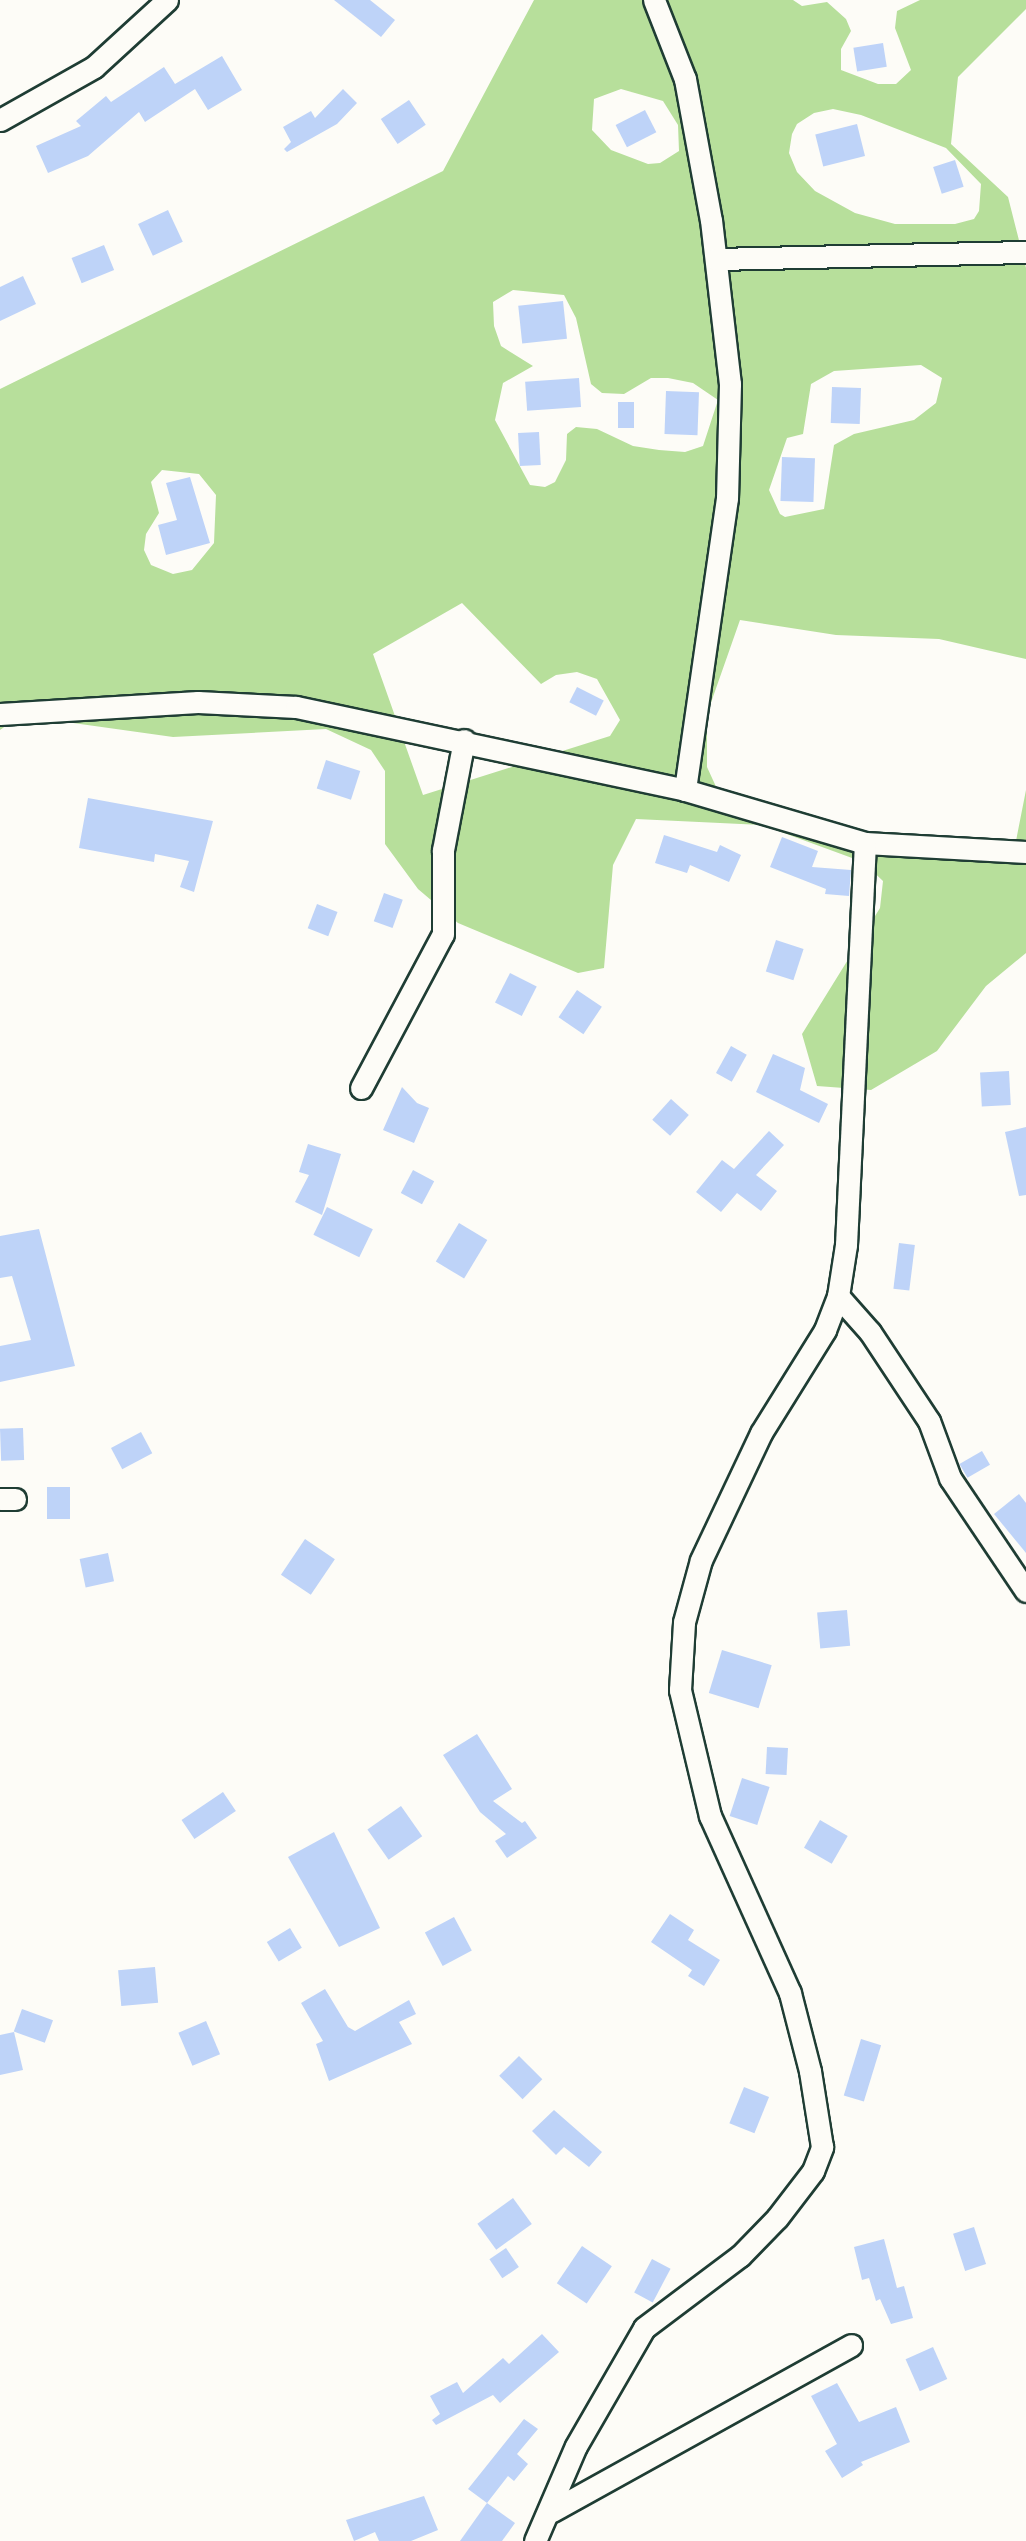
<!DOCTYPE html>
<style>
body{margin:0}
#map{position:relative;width:1026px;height:2541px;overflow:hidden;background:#fdfcf7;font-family:"Balsamiq Sans",sans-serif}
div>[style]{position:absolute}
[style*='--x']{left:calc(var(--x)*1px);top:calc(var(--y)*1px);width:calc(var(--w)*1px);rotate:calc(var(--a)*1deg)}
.green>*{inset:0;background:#b7df9b}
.building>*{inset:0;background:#bed3f8;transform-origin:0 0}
.roads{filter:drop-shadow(2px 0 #1f3d34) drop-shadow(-2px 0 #1f3d34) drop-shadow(0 2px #1f3d34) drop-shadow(0 -2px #1f3d34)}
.minor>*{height:21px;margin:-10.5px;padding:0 10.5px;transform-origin:10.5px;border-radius:10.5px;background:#fdfcf7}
span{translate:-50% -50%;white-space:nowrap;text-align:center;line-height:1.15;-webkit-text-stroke:6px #fdfcf7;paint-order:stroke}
</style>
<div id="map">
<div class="green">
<i style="clip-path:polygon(evenodd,534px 0,793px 0,802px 6px,827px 2px,846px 19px,851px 31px,841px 49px,841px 70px,878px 84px,896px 84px,911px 70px,895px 28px,897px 11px,920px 0,1026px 0,1026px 9px,958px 77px,951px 144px,1008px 197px,1026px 268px,1026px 659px,939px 639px,836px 635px,740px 620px,707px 714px,707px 767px,718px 791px,894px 845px,1014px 851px,1026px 790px,1026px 953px,986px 986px,937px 1051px,871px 1090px,817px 1086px,802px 1034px,880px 908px,883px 881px,863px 862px,762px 825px,636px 819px,613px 865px,604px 968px,578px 973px,458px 923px,418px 889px,385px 844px,385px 771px,371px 750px,326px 729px,173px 737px,66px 722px,7px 725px,0 730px,0 389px,443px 171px,534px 0,621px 89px,663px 101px,678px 125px,679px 151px,660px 163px,648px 164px,611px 150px,592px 130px,594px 99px,621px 89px,534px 0,833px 109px,861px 115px,946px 148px,981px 184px,979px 211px,974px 219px,955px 224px,895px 224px,855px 213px,815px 191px,797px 172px,789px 153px,792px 134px,797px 124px,814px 113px,833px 109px,534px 0,513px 290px,564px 295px,576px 318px,591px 384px,602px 393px,624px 394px,651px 378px,668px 378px,693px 383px,718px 400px,703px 446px,685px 452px,659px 450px,633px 446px,597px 429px,576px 427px,567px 434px,566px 460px,555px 482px,545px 487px,530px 485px,495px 420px,503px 383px,533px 366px,501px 346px,494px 326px,493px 302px,513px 290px,534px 0,921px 365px,942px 378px,936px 403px,914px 420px,854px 434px,834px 445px,824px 509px,785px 517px,780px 514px,769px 490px,787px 438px,803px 434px,811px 384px,834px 371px,921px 365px,534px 0,162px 470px,199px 474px,216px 495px,214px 543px,192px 570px,173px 574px,151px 565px,144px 550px,146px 534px,159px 513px,151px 482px,162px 470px,534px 0,462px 603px,541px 684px,556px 675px,577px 672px,597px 679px,620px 720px,610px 736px,423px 795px,373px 654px,462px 603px)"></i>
</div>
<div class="building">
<i style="clip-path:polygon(334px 0,370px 0,395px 20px,381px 37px)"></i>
<i style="left:883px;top:43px;width:24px;height:30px;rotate:81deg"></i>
<i style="clip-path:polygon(222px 56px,242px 90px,208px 110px,195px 89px,145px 122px,139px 112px,88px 156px,48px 173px,36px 146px,81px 126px,76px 121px,106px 96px,111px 102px,164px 67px,175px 84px)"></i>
<i style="clip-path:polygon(343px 89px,357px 103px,337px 124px,287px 152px,284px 149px,291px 142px,283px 127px,311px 111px,315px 118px)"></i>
<i style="left:409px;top:100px;width:30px;height:34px;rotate:56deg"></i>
<i style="left:645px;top:110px;width:25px;height:33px;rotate:63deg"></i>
<i style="left:857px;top:124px;width:33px;height:43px;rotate:76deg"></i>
<i style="left:955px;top:160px;width:28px;height:23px;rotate:72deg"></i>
<i style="left:168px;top:210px;width:35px;height:33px;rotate:65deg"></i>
<i style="left:104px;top:245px;width:27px;height:35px;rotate:68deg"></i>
<i style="clip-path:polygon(23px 276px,36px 304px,0 321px,0 287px)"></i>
<i style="left:563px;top:301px;width:38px;height:45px;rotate:84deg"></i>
<i style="left:579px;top:378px;width:29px;height:54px;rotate:86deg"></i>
<i style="left:832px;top:387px;width:29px;height:36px;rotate:2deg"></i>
<i style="left:666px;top:391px;width:33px;height:43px;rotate:2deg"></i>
<i style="left:618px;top:402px;width:16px;height:26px"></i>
<i style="left:539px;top:432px;width:33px;height:21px;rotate:87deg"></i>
<i style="left:782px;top:457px;width:33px;height:44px;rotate:2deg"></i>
<i style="clip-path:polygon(190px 477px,210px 543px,166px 555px,158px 525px,177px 520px,166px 483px)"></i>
<i style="left:577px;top:687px;width:30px;height:17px;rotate:27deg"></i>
<i style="left:326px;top:760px;width:36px;height:30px;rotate:18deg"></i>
<i style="clip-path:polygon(88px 798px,213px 821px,194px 892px,180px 887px,189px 861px,155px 854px,154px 862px,79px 848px)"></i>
<i style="clip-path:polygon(664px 835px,717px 852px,720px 845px,741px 855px,729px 882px,690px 865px,687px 873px,655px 863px)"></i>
<i style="clip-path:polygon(782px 837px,818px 851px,812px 867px,851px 870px,849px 896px,825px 894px,826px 889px,770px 867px)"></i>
<i style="left:384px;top:893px;width:20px;height:30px;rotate:20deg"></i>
<i style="left:317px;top:904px;width:22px;height:26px;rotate:21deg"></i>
<i style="left:776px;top:940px;width:29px;height:33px;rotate:18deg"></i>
<i style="left:510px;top:973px;width:30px;height:33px;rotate:27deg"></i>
<i style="left:577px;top:990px;width:30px;height:33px;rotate:34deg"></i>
<i style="left:731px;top:1046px;width:18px;height:31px;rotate:29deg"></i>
<i style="clip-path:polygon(773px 1054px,805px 1068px,800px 1090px,828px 1104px,819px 1123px,756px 1092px)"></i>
<i style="left:1009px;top:1071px;width:34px;height:29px;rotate:87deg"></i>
<i style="clip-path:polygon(402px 1087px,417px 1103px,429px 1108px,414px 1143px,383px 1130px)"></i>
<i style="left:671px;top:1099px;width:24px;height:28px;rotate:42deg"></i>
<i style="clip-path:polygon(1026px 1127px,1026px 1195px,1019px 1196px,1005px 1132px)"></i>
<i style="clip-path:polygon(769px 1131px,784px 1145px,756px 1175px,777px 1191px,761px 1211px,737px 1193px,721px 1212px,696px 1192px,722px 1160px,734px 1169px)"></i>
<i style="clip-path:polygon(308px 1144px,341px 1154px,322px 1215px,295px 1202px,309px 1175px,299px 1172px)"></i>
<i style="left:413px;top:1170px;width:24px;height:26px;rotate:28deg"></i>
<i style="left:327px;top:1207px;width:51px;height:31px;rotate:26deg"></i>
<i style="left:459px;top:1223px;width:33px;height:45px;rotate:31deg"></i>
<i style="clip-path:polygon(39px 1229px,75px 1366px,0 1382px,0 1346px,31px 1340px,12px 1276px,0 1278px,0 1236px)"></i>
<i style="left:899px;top:1243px;width:16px;height:46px;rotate:7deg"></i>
<i style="left:23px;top:1428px;width:32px;height:23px;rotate:88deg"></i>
<i style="left:141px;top:1432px;width:24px;height:34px;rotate:62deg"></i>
<i style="left:982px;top:1451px;width:16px;height:26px;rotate:60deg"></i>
<i style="left:47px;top:1487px;width:23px;height:32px"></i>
<i style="clip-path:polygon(1019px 1494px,1026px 1503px,1026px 1553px,994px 1514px)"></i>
<i style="left:305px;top:1539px;width:36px;height:43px;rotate:34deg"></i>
<i style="left:108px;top:1553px;width:29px;height:29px;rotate:78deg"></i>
<i style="left:847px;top:1610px;width:36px;height:30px;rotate:85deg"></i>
<i style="left:722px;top:1650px;width:52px;height:45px;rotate:17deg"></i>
<i style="clip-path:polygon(477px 1734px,512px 1789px,493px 1801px,522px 1823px,525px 1821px,537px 1838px,507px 1858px,495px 1841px,506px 1834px,480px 1812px,443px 1755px)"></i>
<i style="left:767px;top:1747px;width:21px;height:27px;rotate:3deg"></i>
<i style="left:742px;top:1778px;width:29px;height:40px;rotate:18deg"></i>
<i style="left:223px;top:1792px;width:23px;height:50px;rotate:56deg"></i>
<i style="left:401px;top:1806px;width:37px;height:41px;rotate:55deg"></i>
<i style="left:820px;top:1820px;width:32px;height:32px;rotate:30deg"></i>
<i style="clip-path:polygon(334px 1832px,380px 1928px,339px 1947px,288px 1857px)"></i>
<i style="clip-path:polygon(670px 1914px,694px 1930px,688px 1940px,720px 1960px,704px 1986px,688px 1976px,692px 1970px,651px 1942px)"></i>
<i style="left:454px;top:1917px;width:38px;height:33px;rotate:62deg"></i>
<i style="left:290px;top:1928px;width:23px;height:27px;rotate:59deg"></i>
<i style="left:155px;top:1967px;width:36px;height:37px;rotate:85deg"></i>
<i style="clip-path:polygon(325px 1989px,348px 2027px,355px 2031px,409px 2000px,416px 2014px,399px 2022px,412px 2044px,329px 2081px,316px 2044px,323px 2041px,301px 2003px)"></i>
<i style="left:22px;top:2009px;width:33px;height:24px;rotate:20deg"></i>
<i style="left:206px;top:2021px;width:36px;height:30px;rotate:67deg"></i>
<i style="clip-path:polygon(14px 2032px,23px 2070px,0 2075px,0 2035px)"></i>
<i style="left:861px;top:2039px;width:21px;height:59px;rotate:17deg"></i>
<i style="left:519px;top:2056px;width:33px;height:28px;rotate:45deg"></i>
<i style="left:744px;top:2087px;width:27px;height:39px;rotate:22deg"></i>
<i style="clip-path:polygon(554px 2110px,602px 2152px,589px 2167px,564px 2147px,556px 2155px,532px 2131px)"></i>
<i style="left:513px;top:2198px;width:32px;height:44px;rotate:54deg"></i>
<i style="left:974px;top:2227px;width:39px;height:22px;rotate:72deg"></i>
<i style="clip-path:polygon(884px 2239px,897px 2288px,904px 2286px,913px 2318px,891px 2324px,880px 2299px,876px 2301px,869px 2278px,862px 2280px,854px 2247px)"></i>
<i style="left:582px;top:2246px;width:36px;height:45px;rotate:34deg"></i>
<i style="left:506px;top:2248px;width:23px;height:20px;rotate:56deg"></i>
<i style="left:652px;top:2259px;width:21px;height:38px;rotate:28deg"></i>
<i style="clip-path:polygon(542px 2334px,559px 2352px,500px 2403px,493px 2395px,436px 2425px,432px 2420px,440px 2414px,430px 2396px,457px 2382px,463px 2393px,503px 2358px,509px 2364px)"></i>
<i style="left:933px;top:2347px;width:35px;height:30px;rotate:66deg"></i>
<i style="clip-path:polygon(837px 2383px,859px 2422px,896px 2407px,910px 2442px,861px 2462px,863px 2465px,842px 2478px,825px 2451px,837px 2444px,811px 2396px)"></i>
<i style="clip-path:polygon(524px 2419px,538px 2429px,517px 2454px,528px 2464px,514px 2481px,508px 2476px,487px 2503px,468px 2489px)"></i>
<i style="clip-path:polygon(424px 2496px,438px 2530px,411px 2541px,379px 2541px,375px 2532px,354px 2541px,346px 2520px)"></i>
<i style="clip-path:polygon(487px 2503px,515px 2523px,502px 2541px,460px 2541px)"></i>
</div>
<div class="roads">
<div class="minor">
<i style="--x:654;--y:0;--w:85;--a:68.6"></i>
<i style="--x:685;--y:79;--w:143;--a:79.6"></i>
<i style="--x:711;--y:220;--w:165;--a:83.4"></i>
<i style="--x:730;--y:384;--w:114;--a:91.5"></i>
<i style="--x:727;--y:498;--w:295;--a:98.2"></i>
<i style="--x:0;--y:120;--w:108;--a:-29.4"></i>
<i style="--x:94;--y:67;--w:99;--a:-42.5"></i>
<i style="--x:716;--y:259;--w:310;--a:-1.3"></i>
<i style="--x:0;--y:714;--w:198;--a:-3.5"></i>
<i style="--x:198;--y:702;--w:98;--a:2.9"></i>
<i style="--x:296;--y:707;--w:398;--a:12"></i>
<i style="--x:685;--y:790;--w:188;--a:16.4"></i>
<i style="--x:865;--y:843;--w:161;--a:3.2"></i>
<i style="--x:361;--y:1088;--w:174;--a:-62"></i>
<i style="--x:443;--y:934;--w:84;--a:-90"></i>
<i style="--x:443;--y:850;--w:112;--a:-79.2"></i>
<i style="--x:838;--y:1296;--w:48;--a:48.4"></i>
<i style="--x:870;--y:1332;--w:107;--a:56.5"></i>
<i style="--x:929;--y:1421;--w:61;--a:69.8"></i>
<i style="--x:950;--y:1478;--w:136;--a:56.1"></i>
<i style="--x:0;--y:1499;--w:15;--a:0"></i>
<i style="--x:552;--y:2511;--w:342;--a:-29"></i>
<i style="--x:535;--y:2541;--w:103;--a:-66.7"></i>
<i style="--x:576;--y:2446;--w:136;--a:-60"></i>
<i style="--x:644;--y:2328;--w:120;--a:-36.9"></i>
<i style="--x:740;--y:2256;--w:53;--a:-45.8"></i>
<i style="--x:777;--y:2218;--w:59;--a:-52.5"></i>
<i style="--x:813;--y:2171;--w:26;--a:-69"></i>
<i style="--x:822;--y:2147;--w:77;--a:-99"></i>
<i style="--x:810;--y:2071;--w:81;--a:-104.4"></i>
<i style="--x:790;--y:1993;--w:194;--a:-114.3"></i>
<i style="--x:710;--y:1816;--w:130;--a:-103.4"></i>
<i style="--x:680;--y:1690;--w:68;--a:-86.6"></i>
<i style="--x:684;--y:1622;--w:64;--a:-74.7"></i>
<i style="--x:701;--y:1560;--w:140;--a:-64.7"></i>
<i style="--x:761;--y:1433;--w:121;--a:-58.1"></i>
<i style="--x:825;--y:1330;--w:36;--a:-69"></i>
<i style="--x:838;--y:1296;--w:52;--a:-81.1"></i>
<i style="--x:846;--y:1245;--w:402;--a:-87.3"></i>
</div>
</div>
</div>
